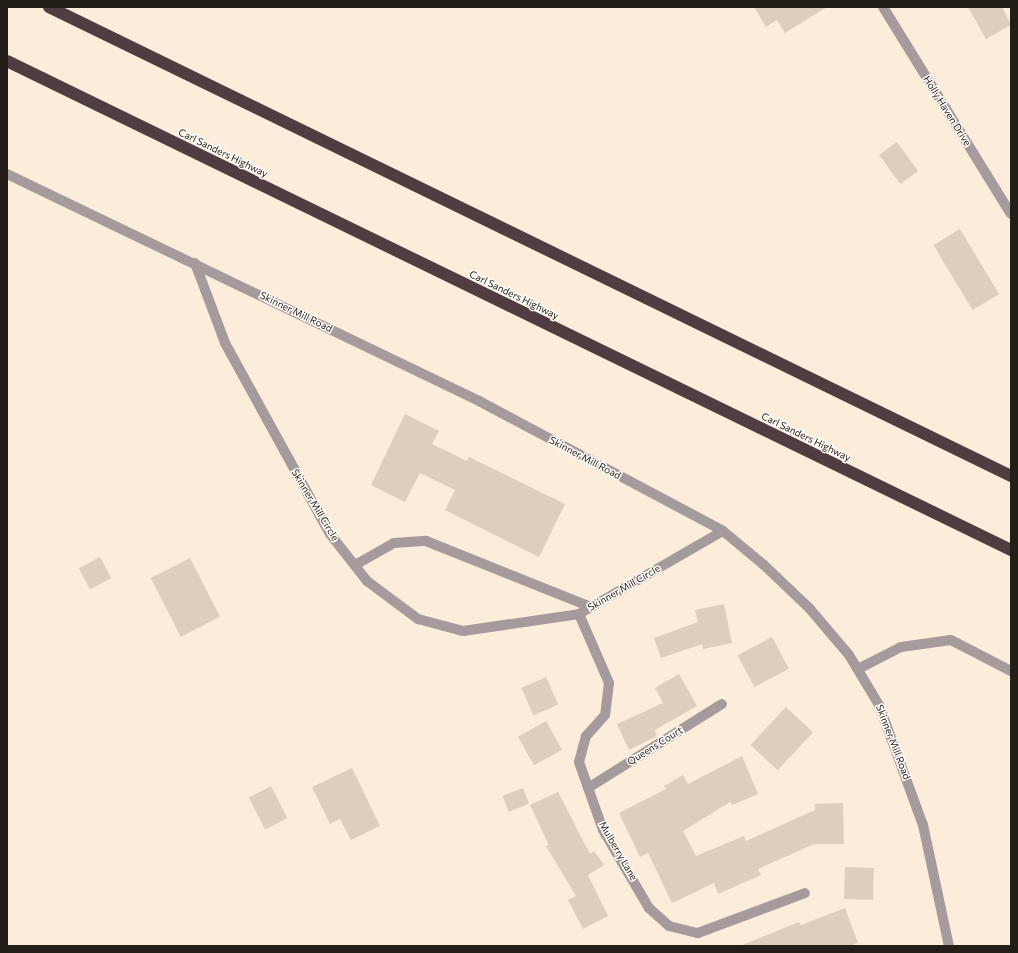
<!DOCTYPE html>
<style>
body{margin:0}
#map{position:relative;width:1018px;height:953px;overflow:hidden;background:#fcecda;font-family:Commissioner,sans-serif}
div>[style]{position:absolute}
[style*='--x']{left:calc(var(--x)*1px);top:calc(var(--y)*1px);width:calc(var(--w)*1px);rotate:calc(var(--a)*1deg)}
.building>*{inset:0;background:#dcd0bd;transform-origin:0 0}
.service>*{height:10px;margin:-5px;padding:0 5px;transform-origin:5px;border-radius:5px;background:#a59a9c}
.minor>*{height:10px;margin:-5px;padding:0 5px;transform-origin:5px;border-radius:5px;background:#a59a9c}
.tertiary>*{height:10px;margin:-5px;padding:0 5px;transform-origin:5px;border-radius:5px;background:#a59a9c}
.motorway>*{height:12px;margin:-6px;padding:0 6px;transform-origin:6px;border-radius:6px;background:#513d41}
span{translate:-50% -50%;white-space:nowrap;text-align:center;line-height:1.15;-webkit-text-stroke:3px #fffcf8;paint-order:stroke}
.street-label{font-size:10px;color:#231e18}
.frame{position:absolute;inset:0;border:8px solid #231e18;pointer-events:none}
</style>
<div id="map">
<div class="building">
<i style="clip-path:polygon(754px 7px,827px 7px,785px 33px,777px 20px,766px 27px)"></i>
<i style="clip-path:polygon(968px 7px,1002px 7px,1011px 25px,986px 39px)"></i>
<i style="left:897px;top:142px;width:36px;height:22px;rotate:54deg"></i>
<i style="left:960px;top:229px;width:76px;height:31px;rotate:59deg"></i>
<i style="clip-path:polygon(405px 414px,439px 431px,432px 444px,467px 461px,469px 457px,565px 504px,539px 557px,445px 510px,455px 490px,420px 473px,405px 502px,371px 485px)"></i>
<i style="left:100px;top:557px;width:24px;height:24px;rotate:62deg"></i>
<i style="left:190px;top:558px;width:66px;height:44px;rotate:63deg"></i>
<i style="clip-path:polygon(724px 604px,732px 643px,703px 649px,702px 644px,661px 658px,654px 638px,698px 622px,695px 610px)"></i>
<i style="left:772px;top:637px;width:36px;height:39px;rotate:62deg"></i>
<i style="clip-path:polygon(679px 674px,697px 706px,655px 730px,657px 736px,629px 750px,617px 724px,663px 703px,655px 688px)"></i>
<i style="left:546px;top:677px;width:30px;height:27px;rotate:66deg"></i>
<i style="left:786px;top:707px;width:37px;height:52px;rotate:43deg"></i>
<i style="left:546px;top:721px;width:33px;height:32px;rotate:61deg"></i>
<i style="clip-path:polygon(742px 756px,758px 794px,732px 805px,730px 802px,683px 831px,696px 856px,744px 836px,746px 841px,815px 810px,815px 804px,843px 803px,844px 844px,814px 844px,758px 869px,761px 875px,718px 894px,714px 883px,672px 903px,648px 853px,640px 857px,619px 813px,666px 789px,664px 786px,683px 775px,688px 784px)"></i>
<i style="clip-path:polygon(352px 768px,380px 826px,351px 840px,340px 819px,330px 824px,312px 787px)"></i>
<i style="left:271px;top:786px;width:36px;height:25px;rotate:63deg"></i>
<i style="left:523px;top:788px;width:17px;height:22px;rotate:69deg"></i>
<i style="clip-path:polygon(558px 792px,590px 854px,594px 851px,604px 865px,588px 875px,608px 916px,583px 929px,568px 900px,576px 896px,546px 846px,549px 845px,530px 805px)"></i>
<i style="left:845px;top:867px;width:29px;height:32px;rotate:2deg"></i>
<i style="clip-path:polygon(845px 908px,858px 943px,849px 946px,740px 946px,799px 922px,801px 925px)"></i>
</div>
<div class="service">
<i style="--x:355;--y:565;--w:45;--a:-29.4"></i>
<i style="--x:394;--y:543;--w:32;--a:-4"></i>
<i style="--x:426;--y:541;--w:178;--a:21.8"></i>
<i style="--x:858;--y:669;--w:48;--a:-27.1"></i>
<i style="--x:901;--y:647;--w:50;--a:-8"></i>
<i style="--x:951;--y:640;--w:68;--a:27.3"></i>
</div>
<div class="minor">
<i style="--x:883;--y:7;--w:243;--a:58.3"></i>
<i style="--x:195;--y:263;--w:85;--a:69.4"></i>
<i style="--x:225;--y:343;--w:218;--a:61.2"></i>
<i style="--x:330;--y:534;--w:60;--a:51.8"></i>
<i style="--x:367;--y:581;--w:64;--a:36.7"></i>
<i style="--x:418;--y:619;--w:47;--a:14.9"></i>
<i style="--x:463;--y:631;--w:117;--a:-8.3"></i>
<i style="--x:579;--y:614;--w:166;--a:-30"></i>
<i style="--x:579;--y:614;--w:75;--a:66.5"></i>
<i style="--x:609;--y:683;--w:32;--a:97"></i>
<i style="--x:605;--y:715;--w:28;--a:132"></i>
<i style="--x:586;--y:736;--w:27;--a:105"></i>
<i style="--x:579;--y:762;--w:72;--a:70.6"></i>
<i style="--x:603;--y:830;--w:91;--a:59.5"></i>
<i style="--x:649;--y:908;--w:27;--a:42"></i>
<i style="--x:669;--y:926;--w:30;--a:14"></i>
<i style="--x:698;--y:933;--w:114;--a:-20.5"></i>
<i style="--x:588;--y:788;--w:158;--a:-32.1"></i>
</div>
<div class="tertiary">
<i style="--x:7;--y:174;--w:524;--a:25.68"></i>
<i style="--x:479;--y:401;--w:276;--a:28"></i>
<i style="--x:723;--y:531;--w:53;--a:39.7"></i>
<i style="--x:764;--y:565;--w:64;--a:43.7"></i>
<i style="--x:810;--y:609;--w:60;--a:49.7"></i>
<i style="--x:849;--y:655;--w:58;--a:59"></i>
<i style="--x:879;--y:705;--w:128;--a:69.9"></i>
<i style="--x:923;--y:825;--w:124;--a:77.9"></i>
</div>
<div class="motorway">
<i style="--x:49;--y:7;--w:1070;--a:25.99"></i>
<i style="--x:7;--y:61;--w:1117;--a:25.97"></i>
</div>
<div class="street-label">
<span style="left:947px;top:111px;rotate:58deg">Holly Haven Drive</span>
<span style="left:223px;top:153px;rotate:26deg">Carl Sanders Highway</span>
<span style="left:514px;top:295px;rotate:26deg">Carl Sanders Highway</span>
<span style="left:296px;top:312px;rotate:26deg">Skinner Mill Road</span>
<span style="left:806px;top:437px;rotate:26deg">Carl Sanders Highway</span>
<span style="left:585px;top:458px;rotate:28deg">Skinner Mill Road</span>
<span style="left:315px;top:505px;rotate:59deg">Skinner Mill Circle</span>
<span style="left:624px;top:588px;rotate:-30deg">Skinner Mill Circle</span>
<span style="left:893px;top:742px;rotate:69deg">Skinner Mill Road</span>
<span style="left:655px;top:746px;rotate:-32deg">Queens Court</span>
<span style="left:618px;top:851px;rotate:60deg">Mulberry Lane</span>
</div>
<div class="frame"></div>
</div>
